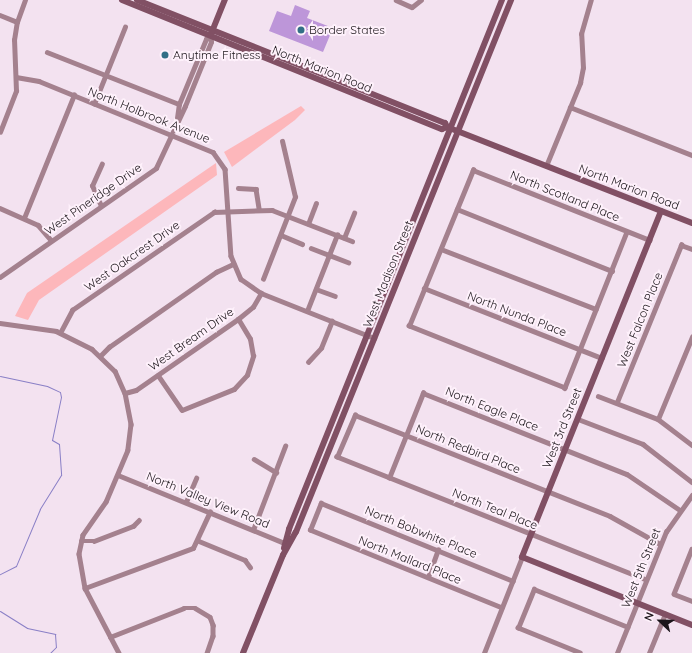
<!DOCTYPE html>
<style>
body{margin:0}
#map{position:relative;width:692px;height:653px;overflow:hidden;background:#f3e2f0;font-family:Quicksand,sans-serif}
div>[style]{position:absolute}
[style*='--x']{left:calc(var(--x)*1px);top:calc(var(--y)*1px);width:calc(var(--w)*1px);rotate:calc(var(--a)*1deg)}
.green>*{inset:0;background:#fdb7bb}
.stream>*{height:1px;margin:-0.5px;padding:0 0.5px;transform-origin:0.5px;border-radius:0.5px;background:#897fc6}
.building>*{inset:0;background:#bd96d9}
.street>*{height:4.5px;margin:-2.25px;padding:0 2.25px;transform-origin:2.25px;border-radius:2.25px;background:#a4818e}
.secondary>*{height:6px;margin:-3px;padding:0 3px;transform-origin:3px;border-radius:3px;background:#815064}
.dots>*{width:11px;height:11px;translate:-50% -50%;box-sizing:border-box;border:2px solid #fef1fb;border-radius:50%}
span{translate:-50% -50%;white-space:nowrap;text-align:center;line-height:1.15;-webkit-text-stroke:4px #fef1fb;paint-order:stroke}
.poi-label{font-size:12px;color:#1b151a}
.left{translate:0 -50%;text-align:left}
.street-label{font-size:12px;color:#1b151a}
.north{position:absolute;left:640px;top:601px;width:40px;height:40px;-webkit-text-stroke:3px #fef1fb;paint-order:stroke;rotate:292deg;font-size:11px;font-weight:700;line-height:16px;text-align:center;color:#1b151a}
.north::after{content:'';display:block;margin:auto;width:14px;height:18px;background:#1b151a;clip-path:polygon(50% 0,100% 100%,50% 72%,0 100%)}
</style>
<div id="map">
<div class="green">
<i style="clip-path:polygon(301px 106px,305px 110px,295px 120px,232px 167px,224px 152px)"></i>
<i style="clip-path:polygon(216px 163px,217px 175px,39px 300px,28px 320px,15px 316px,27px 293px)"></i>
</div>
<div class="stream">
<i style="--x:0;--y:376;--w:48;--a:12"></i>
<i style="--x:47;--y:386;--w:14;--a:25"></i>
<i style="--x:60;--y:392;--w:5;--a:79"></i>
<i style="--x:61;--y:397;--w:44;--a:101.8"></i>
<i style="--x:52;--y:440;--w:8;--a:30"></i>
<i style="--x:59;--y:444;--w:31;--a:86"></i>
<i style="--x:61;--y:475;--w:40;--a:122"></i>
<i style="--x:40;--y:509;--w:62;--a:112.8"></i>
<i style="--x:16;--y:566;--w:18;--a:153"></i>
<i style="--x:0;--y:611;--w:32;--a:32"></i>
<i style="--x:27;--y:628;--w:29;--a:12"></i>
<i style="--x:55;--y:634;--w:13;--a:86"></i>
<i style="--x:56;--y:647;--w:8;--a:135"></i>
</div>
<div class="building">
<i style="clip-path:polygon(295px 5px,310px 11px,307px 18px,333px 28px,323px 52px,269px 31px,277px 11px,291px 16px)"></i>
</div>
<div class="street">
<i style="--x:396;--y:0;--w:17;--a:24"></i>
<i style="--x:412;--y:7;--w:11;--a:-38"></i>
<i style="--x:0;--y:15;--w:18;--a:22"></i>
<i style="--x:47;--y:52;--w:142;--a:21.5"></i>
<i style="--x:16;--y:77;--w:23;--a:10"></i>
<i style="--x:39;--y:81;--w:188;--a:22.2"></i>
<i style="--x:213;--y:152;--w:21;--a:55"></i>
<i style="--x:225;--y:169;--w:87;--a:86.1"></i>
<i style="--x:231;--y:256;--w:25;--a:67"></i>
<i style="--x:241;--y:279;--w:24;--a:35"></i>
<i style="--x:261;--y:293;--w:122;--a:21.7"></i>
<i style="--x:94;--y:104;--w:83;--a:-68.1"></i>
<i style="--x:570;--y:107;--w:131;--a:21.5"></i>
<i style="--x:177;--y:118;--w:14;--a:-82"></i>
<i style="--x:179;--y:104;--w:70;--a:-67.4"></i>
<i style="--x:206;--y:39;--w:3;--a:-18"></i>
<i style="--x:0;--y:132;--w:44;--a:-68.7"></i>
<i style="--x:16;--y:91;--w:51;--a:-92.2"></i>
<i style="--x:14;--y:40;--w:18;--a:-81"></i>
<i style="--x:17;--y:22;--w:23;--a:-70"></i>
<i style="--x:546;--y:166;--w:90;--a:-67.7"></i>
<i style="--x:580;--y:83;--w:15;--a:-79"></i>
<i style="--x:583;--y:68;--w:34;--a:-93"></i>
<i style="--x:581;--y:34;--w:35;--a:-74"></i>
<i style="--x:238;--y:188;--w:18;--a:3"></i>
<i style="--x:256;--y:189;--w:20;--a:81"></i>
<i style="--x:101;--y:206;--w:22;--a:-114"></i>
<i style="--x:92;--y:186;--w:24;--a:-66"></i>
<i style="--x:0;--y:208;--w:42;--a:24.1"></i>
<i style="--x:38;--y:225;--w:20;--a:49"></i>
<i style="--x:457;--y:209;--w:167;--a:21.8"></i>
<i style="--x:24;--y:218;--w:133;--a:-67.9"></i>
<i style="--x:308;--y:224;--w:22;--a:-69"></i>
<i style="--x:627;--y:232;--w:168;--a:111.7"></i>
<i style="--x:565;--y:388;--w:168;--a:-158.3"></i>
<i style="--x:409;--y:326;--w:169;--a:-67.7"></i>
<i style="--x:473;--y:170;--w:190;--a:21.6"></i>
<i style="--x:281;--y:235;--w:23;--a:23"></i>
<i style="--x:344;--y:238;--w:27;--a:-68"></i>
<i style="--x:311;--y:248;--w:40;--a:21"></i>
<i style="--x:441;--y:249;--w:166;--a:21.2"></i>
<i style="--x:0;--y:277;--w:190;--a:-34.9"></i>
<i style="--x:156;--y:168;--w:68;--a:-64.9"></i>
<i style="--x:185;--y:106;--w:69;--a:-67.9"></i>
<i style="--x:211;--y:42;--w:7;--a:-98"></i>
<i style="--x:263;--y:279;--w:88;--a:-68.7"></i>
<i style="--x:295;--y:197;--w:57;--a:-103.1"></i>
<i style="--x:424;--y:288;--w:191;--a:21.5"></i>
<i style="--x:316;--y:289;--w:20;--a:20"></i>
<i style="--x:307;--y:311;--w:82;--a:-68.5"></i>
<i style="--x:0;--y:323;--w:57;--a:8.1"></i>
<i style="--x:56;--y:331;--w:40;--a:26.6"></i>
<i style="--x:92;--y:349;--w:32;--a:44"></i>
<i style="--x:115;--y:371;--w:24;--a:66"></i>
<i style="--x:125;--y:393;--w:32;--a:79"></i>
<i style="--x:131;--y:424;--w:26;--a:97"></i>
<i style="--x:128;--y:450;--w:56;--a:112.9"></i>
<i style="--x:106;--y:502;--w:40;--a:124.9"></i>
<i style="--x:83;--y:535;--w:19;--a:102"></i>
<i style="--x:79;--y:554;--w:35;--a:80"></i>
<i style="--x:85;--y:588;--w:73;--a:62.4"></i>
<i style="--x:60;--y:333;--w:26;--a:-62"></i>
<i style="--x:72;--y:310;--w:173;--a:-34.6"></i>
<i style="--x:214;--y:212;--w:58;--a:-2"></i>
<i style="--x:272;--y:210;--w:86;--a:21.2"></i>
<i style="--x:100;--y:356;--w:13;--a:-45"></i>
<i style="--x:109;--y:347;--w:131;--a:-35"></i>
<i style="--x:216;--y:272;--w:19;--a:-25"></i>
<i style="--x:308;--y:362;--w:19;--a:-47"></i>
<i style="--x:321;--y:348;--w:29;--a:-68"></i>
<i style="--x:158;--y:375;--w:42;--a:55.6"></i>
<i style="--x:182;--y:410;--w:56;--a:-22"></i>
<i style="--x:234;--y:389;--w:19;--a:-47"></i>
<i style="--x:247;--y:375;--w:20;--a:-72"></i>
<i style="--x:253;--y:356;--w:17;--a:-100"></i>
<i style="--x:250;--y:339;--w:23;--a:-121"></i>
<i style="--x:125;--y:393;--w:11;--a:-15"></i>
<i style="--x:136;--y:390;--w:124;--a:-34.8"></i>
<i style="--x:238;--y:319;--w:19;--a:-39"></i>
<i style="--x:253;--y:307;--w:16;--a:-60"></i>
<i style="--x:598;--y:396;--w:64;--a:21"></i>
<i style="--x:658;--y:419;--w:43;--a:37.4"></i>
<i style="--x:617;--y:402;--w:170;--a:-67.8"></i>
<i style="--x:681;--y:245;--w:12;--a:20"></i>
<i style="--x:578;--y:419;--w:70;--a:21"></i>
<i style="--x:643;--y:444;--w:62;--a:37.8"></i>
<i style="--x:658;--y:419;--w:89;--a:-67.5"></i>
<i style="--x:254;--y:459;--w:26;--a:31"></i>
<i style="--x:118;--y:475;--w:183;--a:22.2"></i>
<i style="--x:389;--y:478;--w:92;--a:-68.2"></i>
<i style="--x:423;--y:393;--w:219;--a:21.7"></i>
<i style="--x:627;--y:474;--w:64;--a:34.2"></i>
<i style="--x:186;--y:502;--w:26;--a:-67"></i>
<i style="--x:253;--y:530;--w:90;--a:-69.1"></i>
<i style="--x:81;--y:541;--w:13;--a:0"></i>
<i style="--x:94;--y:541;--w:42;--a:-21"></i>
<i style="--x:133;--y:526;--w:8;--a:-45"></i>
<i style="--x:199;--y:541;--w:50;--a:22.4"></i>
<i style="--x:245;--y:560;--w:9;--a:54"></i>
<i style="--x:692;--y:549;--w:48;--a:111.8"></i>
<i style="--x:674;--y:594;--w:19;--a:21"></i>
<i style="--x:428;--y:577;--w:29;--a:-70"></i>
<i style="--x:646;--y:580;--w:333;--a:-158.3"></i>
<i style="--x:337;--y:457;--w:46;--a:-66.8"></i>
<i style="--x:355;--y:415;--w:274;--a:21.6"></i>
<i style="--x:610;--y:516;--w:57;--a:29.2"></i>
<i style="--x:85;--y:588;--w:115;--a:-20.3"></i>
<i style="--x:193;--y:548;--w:40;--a:-65"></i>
<i style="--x:502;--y:608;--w:207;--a:-157.9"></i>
<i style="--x:310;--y:530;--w:29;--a:-68"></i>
<i style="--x:321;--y:503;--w:207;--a:22.1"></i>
<i style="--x:110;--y:637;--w:79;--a:-21.4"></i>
<i style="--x:184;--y:608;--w:11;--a:0"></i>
<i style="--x:195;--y:608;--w:17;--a:31"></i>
<i style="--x:210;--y:617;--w:9;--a:69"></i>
<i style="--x:213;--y:625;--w:11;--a:90"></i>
<i style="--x:213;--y:636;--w:18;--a:109"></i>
<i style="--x:484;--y:653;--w:103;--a:-68.4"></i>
<i style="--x:580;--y:653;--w:67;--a:-158"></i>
<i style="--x:518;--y:628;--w:42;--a:-67.7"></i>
<i style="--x:534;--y:589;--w:101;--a:22"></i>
<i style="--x:617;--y:653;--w:131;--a:-68"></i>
<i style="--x:666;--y:532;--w:45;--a:-54.9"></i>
<i style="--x:649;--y:653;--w:42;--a:-67.7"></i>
</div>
<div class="secondary">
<i style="--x:122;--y:0;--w:345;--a:22"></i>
<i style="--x:442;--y:129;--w:5;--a:-22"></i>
<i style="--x:447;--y:127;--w:263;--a:21.4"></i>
<i style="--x:137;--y:0;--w:332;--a:21.8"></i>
<i style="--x:445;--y:123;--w:4;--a:63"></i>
<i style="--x:211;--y:34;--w:37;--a:-68"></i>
<i style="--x:661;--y:211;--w:373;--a:111.9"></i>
<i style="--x:522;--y:557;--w:183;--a:21.8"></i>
<i style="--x:284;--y:548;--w:20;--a:-75"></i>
<i style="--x:289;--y:529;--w:570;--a:-68.07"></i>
<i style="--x:243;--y:653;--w:106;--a:-67.8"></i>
<i style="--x:283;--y:555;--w:26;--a:-61"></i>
<i style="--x:296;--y:532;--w:574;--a:-67.99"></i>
</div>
<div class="dots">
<i style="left:301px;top:30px;background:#326f86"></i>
<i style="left:165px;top:55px;background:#326f86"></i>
</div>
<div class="poi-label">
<span class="left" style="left:309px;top:30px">Border States</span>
<span class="left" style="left:173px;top:55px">Anytime Fitness</span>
</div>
<div class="street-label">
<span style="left:322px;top:69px;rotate:22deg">North Marion Road</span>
<span style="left:149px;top:115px;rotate:22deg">North Holbrook Avenue</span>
<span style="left:629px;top:187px;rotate:21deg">North Marion Road</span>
<span style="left:565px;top:196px;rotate:22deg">North Scotland Place</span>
<span style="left:93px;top:199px;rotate:-35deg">West Pineridge Drive</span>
<span style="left:132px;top:256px;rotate:-35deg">West Oakcrest Drive</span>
<span style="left:388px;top:274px;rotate:-68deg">West Madison Street</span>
<span style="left:517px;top:314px;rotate:21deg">North Nunda Place</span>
<span style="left:640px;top:320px;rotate:-68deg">West Falcon Place</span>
<span style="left:191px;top:339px;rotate:-35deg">West Bream Drive</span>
<span style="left:492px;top:409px;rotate:22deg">North Eagle Place</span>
<span style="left:562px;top:428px;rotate:-68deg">West 3rd Street</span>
<span style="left:468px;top:449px;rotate:22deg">North Redbird Place</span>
<span style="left:208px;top:500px;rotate:22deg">North Valley View Road</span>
<span style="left:495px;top:509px;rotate:22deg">North Teal Place</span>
<span style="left:421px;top:532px;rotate:22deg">North Bobwhite Place</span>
<span style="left:410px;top:560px;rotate:22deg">North Mallard Place</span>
<span style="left:641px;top:568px;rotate:-68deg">West 5th Street</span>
</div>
<div class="north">N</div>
</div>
